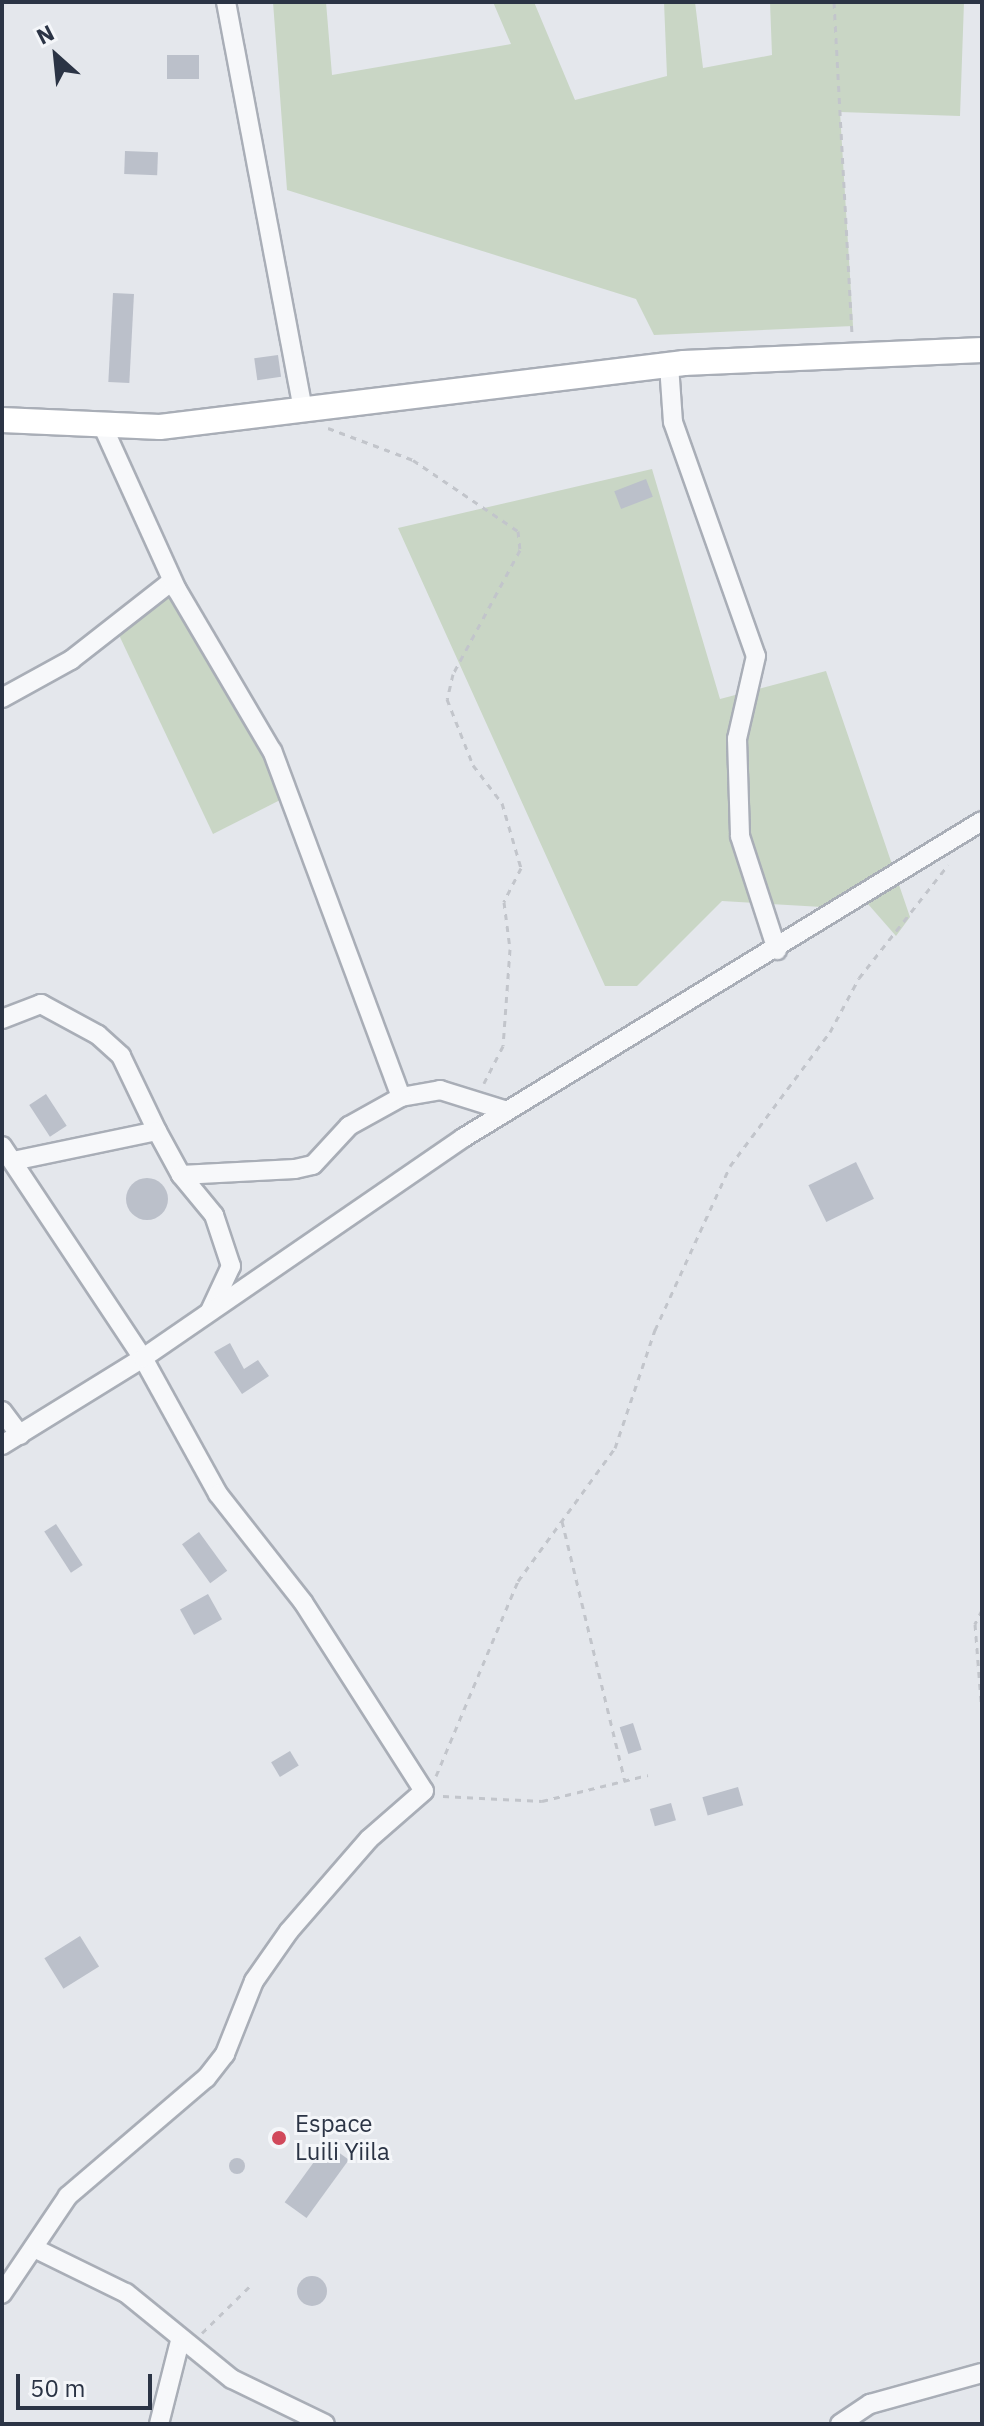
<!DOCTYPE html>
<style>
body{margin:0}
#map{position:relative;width:984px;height:2426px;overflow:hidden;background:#e4e7ec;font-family:"IBM Plex Sans",sans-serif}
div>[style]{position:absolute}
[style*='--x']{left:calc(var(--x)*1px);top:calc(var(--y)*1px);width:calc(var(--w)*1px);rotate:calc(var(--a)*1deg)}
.green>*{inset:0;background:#c9d6c5}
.building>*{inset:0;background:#bbc0ca;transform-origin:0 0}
.round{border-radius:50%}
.path>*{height:3px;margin-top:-1.5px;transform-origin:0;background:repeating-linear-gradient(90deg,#c2c5cb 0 6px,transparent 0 12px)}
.roads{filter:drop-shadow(2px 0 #a9aeb7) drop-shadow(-2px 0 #a9aeb7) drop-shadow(0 2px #a9aeb7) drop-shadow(0 -2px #a9aeb7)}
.street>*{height:18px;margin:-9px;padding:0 9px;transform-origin:9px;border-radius:9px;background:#f7f8fa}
.secondary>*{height:24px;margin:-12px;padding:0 12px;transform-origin:12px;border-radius:12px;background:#fff}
.dots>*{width:22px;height:22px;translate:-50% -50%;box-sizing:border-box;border:4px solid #f4f6f9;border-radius:50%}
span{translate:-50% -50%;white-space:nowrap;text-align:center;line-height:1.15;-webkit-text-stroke:6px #f4f6f9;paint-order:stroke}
.poi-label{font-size:24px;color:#2b3445}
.left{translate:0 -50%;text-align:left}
.frame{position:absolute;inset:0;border:4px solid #2b3445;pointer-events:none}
.north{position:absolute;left:16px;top:16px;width:80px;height:80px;-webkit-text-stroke:6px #f4f6f9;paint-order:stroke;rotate:333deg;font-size:22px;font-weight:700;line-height:32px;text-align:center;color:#2b3445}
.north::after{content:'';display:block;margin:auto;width:28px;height:36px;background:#2b3445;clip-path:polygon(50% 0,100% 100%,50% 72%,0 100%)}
.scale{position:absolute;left:16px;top:2374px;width:136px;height:36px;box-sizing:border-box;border:4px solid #2b3445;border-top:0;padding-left:10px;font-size:24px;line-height:28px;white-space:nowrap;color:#2b3445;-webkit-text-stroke:6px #f4f6f9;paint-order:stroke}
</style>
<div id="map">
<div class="green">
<i style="clip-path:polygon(273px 2px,326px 2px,332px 75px,511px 44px,493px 2px,534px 2px,575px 100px,667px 76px,664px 2px,695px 2px,703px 68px,772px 55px,770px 2px,964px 2px,960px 116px,840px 112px,853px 326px,654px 335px,636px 299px,287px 190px)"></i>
<i style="clip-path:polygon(652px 469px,720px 699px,826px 671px,910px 917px,896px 936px,861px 896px,839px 908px,722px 901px,637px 986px,605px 986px,398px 528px)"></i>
<i style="clip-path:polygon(176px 591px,288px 796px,213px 834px,118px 633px)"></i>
</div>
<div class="building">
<i style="left:199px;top:55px;width:24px;height:32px;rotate:90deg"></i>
<i style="left:125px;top:151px;width:33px;height:23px;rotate:2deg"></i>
<i style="left:113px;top:293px;width:21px;height:89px;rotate:3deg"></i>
<i style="left:278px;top:355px;width:22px;height:24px;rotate:82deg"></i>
<i style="left:646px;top:479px;width:19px;height:34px;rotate:69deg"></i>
<i style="left:46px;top:1094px;width:38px;height:20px;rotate:57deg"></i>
<i style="left:856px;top:1162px;width:41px;height:53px;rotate:64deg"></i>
<i class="round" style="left:126px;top:1178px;width:42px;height:42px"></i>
<i style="clip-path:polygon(230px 1343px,244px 1369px,258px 1360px,269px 1376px,242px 1394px,214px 1352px)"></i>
<i style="left:56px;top:1524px;width:49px;height:14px;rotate:57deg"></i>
<i style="left:199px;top:1532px;width:48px;height:21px;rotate:54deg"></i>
<i style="left:208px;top:1594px;width:29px;height:32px;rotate:61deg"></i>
<i style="left:633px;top:1723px;width:28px;height:14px;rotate:72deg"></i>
<i style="left:290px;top:1751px;width:17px;height:22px;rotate:59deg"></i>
<i style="left:738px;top:1787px;width:19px;height:37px;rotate:74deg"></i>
<i style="left:671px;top:1803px;width:18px;height:22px;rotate:74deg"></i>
<i style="left:80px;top:1936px;width:36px;height:42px;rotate:58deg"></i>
<i style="left:327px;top:2144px;width:27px;height:72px;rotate:36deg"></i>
<i class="round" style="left:229px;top:2158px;width:16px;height:16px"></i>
<i class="round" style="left:297px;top:2276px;width:30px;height:30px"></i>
</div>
<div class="path">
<i style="--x:834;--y:2;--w:334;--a:86.9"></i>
<i style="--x:328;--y:428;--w:91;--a:20.6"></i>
<i style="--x:413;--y:460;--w:127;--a:34.1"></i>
<i style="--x:518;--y:531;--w:19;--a:84"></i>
<i style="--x:520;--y:550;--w:141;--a:118.4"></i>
<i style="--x:453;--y:674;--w:26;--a:103"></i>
<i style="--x:447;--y:699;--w:71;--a:68.5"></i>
<i style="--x:473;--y:765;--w:48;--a:52.7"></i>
<i style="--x:502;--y:803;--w:68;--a:73.7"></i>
<i style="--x:521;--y:868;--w:38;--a:117"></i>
<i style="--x:504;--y:902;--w:47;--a:82.7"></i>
<i style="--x:510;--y:949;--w:97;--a:94.1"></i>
<i style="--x:503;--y:1046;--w:42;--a:117.2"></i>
<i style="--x:562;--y:1521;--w:268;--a:76.4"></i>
<i style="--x:982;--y:1610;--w:16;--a:117"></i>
<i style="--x:975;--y:1624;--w:89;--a:85.5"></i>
<i style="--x:436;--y:1776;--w:212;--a:-67.2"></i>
<i style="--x:518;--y:1581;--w:165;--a:-53.9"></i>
<i style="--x:615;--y:1448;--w:125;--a:-71.3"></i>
<i style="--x:655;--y:1330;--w:180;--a:-65.4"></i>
<i style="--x:730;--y:1166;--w:167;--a:-53.3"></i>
<i style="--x:830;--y:1032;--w:61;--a:-61.8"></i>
<i style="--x:859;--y:978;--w:144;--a:-51.8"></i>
<i style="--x:443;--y:1796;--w:99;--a:2.9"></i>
<i style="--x:542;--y:1801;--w:109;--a:-13.8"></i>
<i style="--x:202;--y:2333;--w:70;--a:-44.4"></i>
</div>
<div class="roads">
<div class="street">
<i style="--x:226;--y:2;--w:415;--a:79.3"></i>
<i style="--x:669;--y:365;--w:57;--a:86"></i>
<i style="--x:673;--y:422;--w:248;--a:70.5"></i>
<i style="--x:756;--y:656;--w:85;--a:102.9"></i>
<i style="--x:737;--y:739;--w:97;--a:88.2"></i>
<i style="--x:740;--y:836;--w:120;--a:72"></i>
<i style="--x:2;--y:698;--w:79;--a:-28.8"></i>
<i style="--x:71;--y:660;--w:128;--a:-38"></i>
<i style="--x:2;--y:1019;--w:42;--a:-21"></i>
<i style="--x:41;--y:1004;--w:65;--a:28.5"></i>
<i style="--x:98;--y:1035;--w:31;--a:42"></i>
<i style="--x:121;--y:1056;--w:83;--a:64.4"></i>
<i style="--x:401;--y:1097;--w:40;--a:-10"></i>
<i style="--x:440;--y:1090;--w:70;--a:17.4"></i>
<i style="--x:2;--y:1146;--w:255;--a:56.4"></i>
<i style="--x:143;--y:1358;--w:155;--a:61.1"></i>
<i style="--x:218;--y:1494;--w:137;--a:51.8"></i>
<i style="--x:303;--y:1602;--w:224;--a:57.4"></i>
<i style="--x:424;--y:1791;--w:73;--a:138.9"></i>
<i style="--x:369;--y:1839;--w:122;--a:131"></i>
<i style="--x:289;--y:1931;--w:61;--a:125"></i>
<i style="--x:254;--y:1981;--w:79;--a:111.7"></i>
<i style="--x:225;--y:2054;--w:31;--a:128"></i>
<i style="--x:206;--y:2078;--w:182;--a:139.5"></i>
<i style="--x:68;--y:2196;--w:118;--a:124"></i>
<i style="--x:13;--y:1161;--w:147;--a:-11.8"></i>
<i style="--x:157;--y:1131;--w:50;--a:61.4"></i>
<i style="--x:181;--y:1175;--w:114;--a:-3"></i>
<i style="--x:295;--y:1169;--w:18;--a:-13"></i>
<i style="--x:313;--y:1165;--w:53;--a:-47.3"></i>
<i style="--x:349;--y:1126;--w:60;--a:-29.1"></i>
<i style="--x:401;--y:1097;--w:369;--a:-110.4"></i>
<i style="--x:272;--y:751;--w:187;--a:-120.5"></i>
<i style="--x:177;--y:590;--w:179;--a:-114.4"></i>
<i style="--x:181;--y:1175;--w:52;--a:50.5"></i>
<i style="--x:214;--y:1215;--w:54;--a:71.6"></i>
<i style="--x:231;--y:1266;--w:50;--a:115"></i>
<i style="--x:2;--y:1411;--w:30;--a:53"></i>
<i style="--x:2;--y:1445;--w:166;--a:-31.7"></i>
<i style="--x:143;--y:1358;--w:388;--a:-34.5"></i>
<i style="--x:463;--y:1138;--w:608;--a:-31.42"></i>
<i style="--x:36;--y:2249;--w:100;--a:26.1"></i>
<i style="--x:126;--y:2293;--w:136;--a:39.1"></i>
<i style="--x:232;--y:2379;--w:103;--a:25.8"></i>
<i style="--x:159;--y:2424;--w:86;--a:-75.8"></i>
<i style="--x:840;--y:2424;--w:36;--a:-34"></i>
<i style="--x:870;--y:2404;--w:116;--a:-15.5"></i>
</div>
<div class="secondary">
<i style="--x:2;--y:420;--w:158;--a:2.5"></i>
<i style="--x:160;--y:427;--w:528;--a:-6.96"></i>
<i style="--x:684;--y:363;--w:298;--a:-2.5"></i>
</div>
</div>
<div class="dots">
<i style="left:279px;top:2138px;background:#d1495b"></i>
</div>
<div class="poi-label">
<span class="left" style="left:295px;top:2138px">Espace<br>Luili Yiila</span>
</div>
<div class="frame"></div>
<div class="north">N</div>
<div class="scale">50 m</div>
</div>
